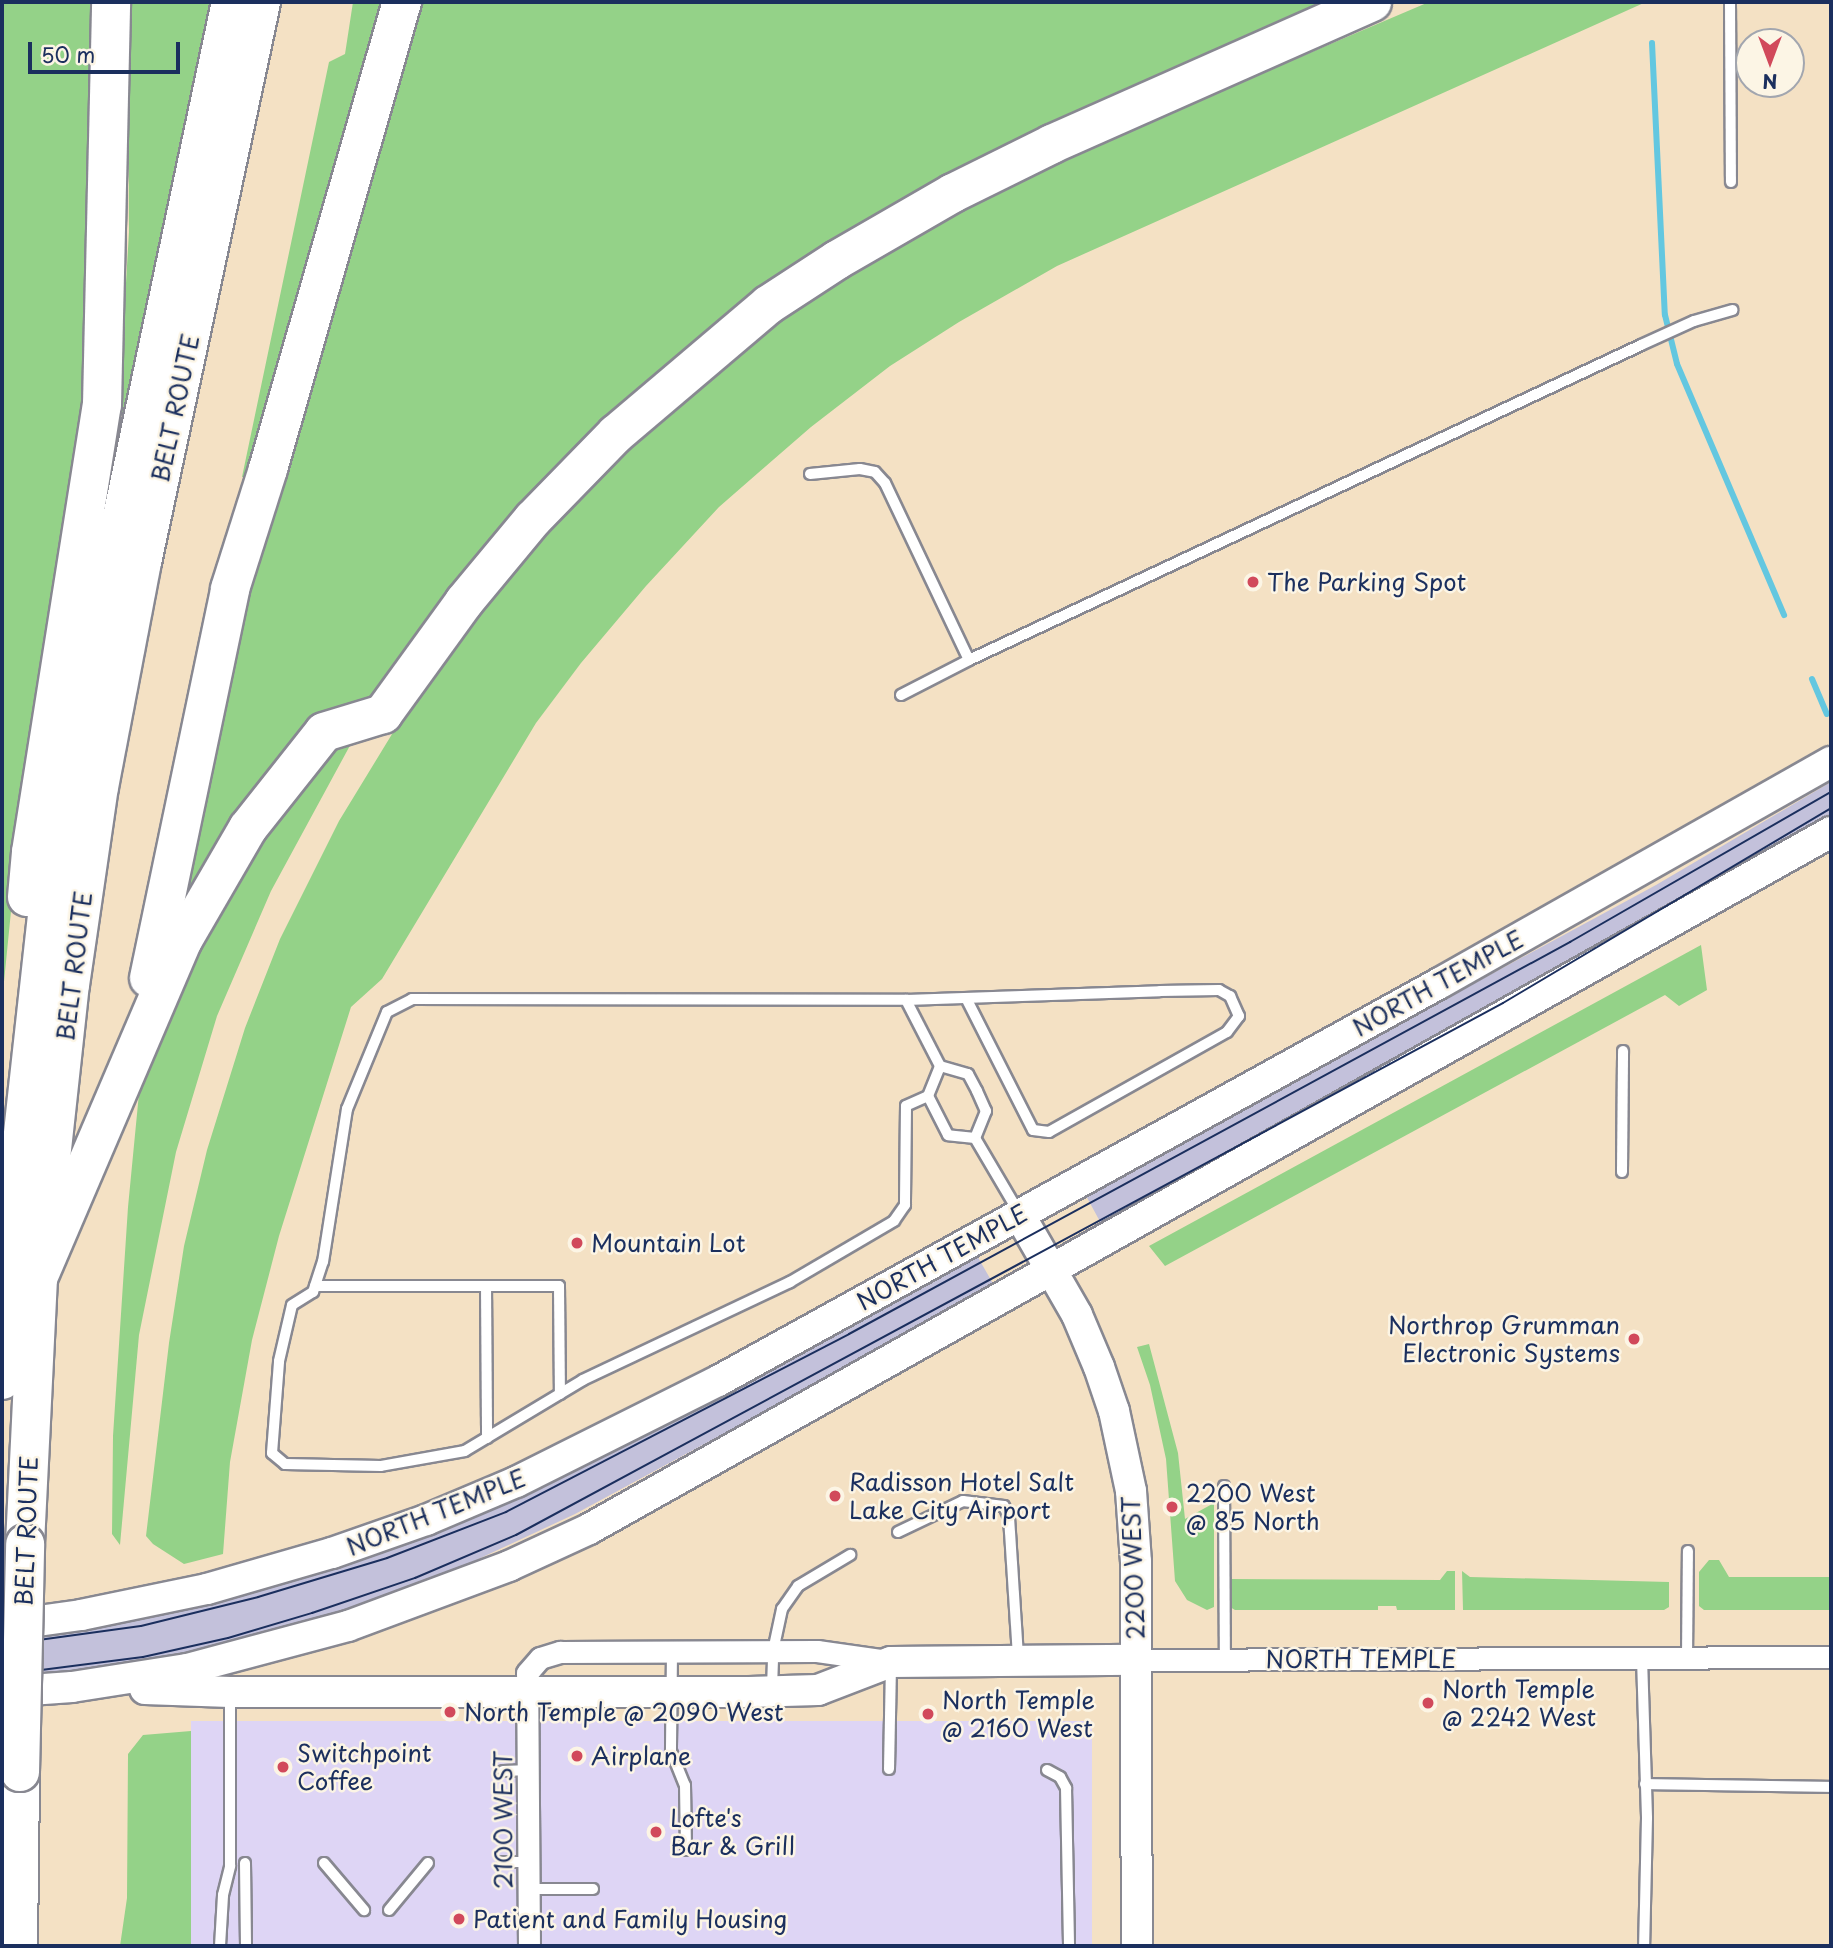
<!DOCTYPE html>
<style>
body{margin:0}
#map{position:relative;width:1833px;height:1948px;overflow:hidden;background:#f4e1c4;font-family:"Playpen Sans",sans-serif}
div>[style]{position:absolute}
[style*='--x']{left:calc(var(--x)*1px);top:calc(var(--y)*1px);width:calc(var(--w)*1px);rotate:calc(var(--a)*1deg)}
.built>*{inset:0;background:#ded5f5;transform-origin:0 0}
.industrial>*{inset:0;background:#c3c1db}
.green>*{inset:0;background:#94d288}
.stream>*{height:6px;margin:-3px;padding:0 3px;transform-origin:3px;border-radius:3px;background:#63c7e0}
.roads{filter:drop-shadow(2px 0 #888891) drop-shadow(-2px 0 #888891) drop-shadow(0 2px #888891) drop-shadow(0 -2px #888891)}
.lane>*{height:10px;margin:-5px;padding:0 5px;transform-origin:5px;border-radius:5px;background:#fff}
.street>*{height:21px;margin:-10.5px;padding:0 10.5px;transform-origin:10.5px;border-radius:10.5px;background:#fff}
.secondary>*{height:30px;margin:-15px;padding:0 15px;transform-origin:15px;border-radius:15px;background:#fff}
.highway>*{height:38px;margin:-19px;padding:0 19px;transform-origin:19px;border-radius:19px;background:#fff}
.tram>*{height:2px;margin:-1px;padding:0 1px;transform-origin:1px;border-radius:1px;background:#1b2f5e}
.bridges{filter:drop-shadow(2px 0 #888891) drop-shadow(-2px 0 #888891) drop-shadow(0 2px #888891) drop-shadow(0 -2px #888891)}
.highway-bridge>*{height:38px;margin:-19px;padding:0 19px;transform-origin:19px;border-radius:19px;background:#fff}
.dots>*{width:19px;height:19px;translate:-50% -50%;box-sizing:border-box;border:4px solid #fcf5e5;border-radius:50%}
span{translate:-50% -50%;white-space:nowrap;text-align:center;line-height:1.15;-webkit-text-stroke:5px #fcf5e5;paint-order:stroke}
.street-label{font-size:24px;color:#1b2f5e}
.poi-label{font-size:24px;color:#1b2f5e}
.left{translate:0 -50%;text-align:left}
.right{translate:-100% -50%;text-align:right}
.frame{position:absolute;inset:0;border:4px solid #1b2f5e;pointer-events:none}
.north{position:absolute;left:1735px;top:28px;width:70px;height:70px;box-sizing:border-box;background:#fcf5e5;border:2px solid #a2a6af;border-radius:50%;rotate:180deg;font-size:19px;font-weight:700;line-height:28px;text-align:center;color:#1b2f5e}
.north::after{content:'';display:block;margin:auto;width:24px;height:32px;background:#d1495b;clip-path:polygon(50% 0,100% 100%,50% 72%,0 100%)}
.scale{position:absolute;left:28px;top:42px;width:152px;height:32px;box-sizing:border-box;border:4px solid #1b2f5e;border-top:0;padding-left:9px;font-size:21px;line-height:24px;white-space:nowrap;color:#1b2f5e;-webkit-text-stroke:5px #fcf5e5;paint-order:stroke}
</style>
<div id="map">
<div class="built">
<i style="left:191px;top:1721px;width:901px;height:225px"></i>
</div>
<div class="industrial">
<i style="clip-path:polygon(1831px 782px,1831px 815px,1644px 930px,1103px 1227px,1085px 1194px,1656px 885px)"></i>
<i style="clip-path:polygon(976px 1254px,995px 1287px,575px 1514px,472px 1562px,332px 1614px,274px 1631px,175px 1656px,2px 1684px,2px 1638px,259px 1588px)"></i>
</div>
<div class="green">
<i style="clip-path:polygon(2px 2px,101px 2px,97px 335px,15px 871px,2px 1002px)"></i>
<i style="clip-path:polygon(128px 2px,217px 2px,132px 406px,118px 418px,129px 232px)"></i>
<i style="clip-path:polygon(353px 2px,384px 2px,256px 477px,242px 477px,329px 62px,345px 54px)"></i>
<i style="clip-path:polygon(411px 2px,1344px 2px,755px 296px,669px 363px,586px 438px,372px 705px,271px 891px,217px 1016px,176px 1152px,139px 1335px,120px 1545px,112px 1534px,113px 1436px,128px 1207px,143px 1052px,229px 665px)"></i>
<i style="clip-path:polygon(1429px 2px,1646px 2px,1057px 266px,959px 322px,890px 366px,811px 427px,719px 507px,646px 586px,581px 663px,536px 723px,382px 979px,351px 1007px,279px 1236px,252px 1340px,230px 1462px,223px 1554px,184px 1564px,153px 1544px,146px 1536px,169px 1343px,184px 1246px,207px 1150px,245px 1028px,280px 939px,339px 821px,400px 721px,507px 575px,603px 473px,705px 376px,778px 322px,898px 243px,1056px 161px)"></i>
<i style="clip-path:polygon(1701px 945px,1707px 990px,1679px 1006px,1665px 995px,1165px 1266px,1149px 1246px)"></i>
<i style="clip-path:polygon(1149px 1344px,1178px 1453px,1185px 1519px,1214px 1503px,1214px 1607px,1207px 1610px,1187px 1600px,1175px 1581px,1166px 1459px,1150px 1385px,1137px 1347px)"></i>
<i style="clip-path:polygon(1709px 1560px,1719px 1560px,1729px 1577px,1831px 1577px,1831px 1610px,1704px 1610px,1699px 1606px,1699px 1572px)"></i>
<i style="clip-path:polygon(1447px 1571px,1455px 1571px,1455px 1610px,1397px 1610px,1396px 1606px,1378px 1606px,1378px 1610px,1235px 1610px,1230px 1607px,1229px 1579px,1440px 1580px)"></i>
<i style="clip-path:polygon(1462px 1571px,1470px 1577px,1669px 1582px,1669px 1607px,1664px 1610px,1463px 1610px)"></i>
<i style="clip-path:polygon(191px 1731px,191px 1946px,120px 1946px,127px 1898px,128px 1754px,143px 1735px)"></i>
</div>
<div class="stream">
<i style="--x:1652;--y:43;--w:272;--a:87.3"></i>
<i style="--x:1665;--y:315;--w:50;--a:76.2"></i>
<i style="--x:1677;--y:364;--w:273;--a:66.9"></i>
<i style="--x:1812;--y:679;--w:38;--a:67"></i>
</div>
<div class="roads">
<div class="lane">
<i style="--x:1730;--y:2;--w:180;--a:89.7"></i>
<i style="--x:810;--y:474;--w:50;--a:-5.7"></i>
<i style="--x:860;--y:469;--w:15;--a:11"></i>
<i style="--x:875;--y:472;--w:15;--a:48"></i>
<i style="--x:885;--y:483;--w:196;--a:64.6"></i>
<i style="--x:901;--y:695;--w:76;--a:-27.2"></i>
<i style="--x:969;--y:660;--w:742;--a:-25.11"></i>
<i style="--x:1641;--y:345;--w:58;--a:-24.4"></i>
<i style="--x:1694;--y:321;--w:40;--a:-16"></i>
<i style="--x:906;--y:1000;--w:254;--a:-2"></i>
<i style="--x:1160;--y:991;--w:59;--a:-1"></i>
<i style="--x:1219;--y:990;--w:13;--a:29"></i>
<i style="--x:1230;--y:996;--w:22;--a:66"></i>
<i style="--x:1239;--y:1016;--w:20;--a:127"></i>
<i style="--x:1227;--y:1032;--w:204;--a:150.7"></i>
<i style="--x:1049;--y:1132;--w:16;--a:-173"></i>
<i style="--x:1033;--y:1130;--w:148;--a:-116.9"></i>
<i style="--x:940;--y:1066;--w:29;--a:16"></i>
<i style="--x:968;--y:1074;--w:19;--a:62"></i>
<i style="--x:977;--y:1091;--w:22;--a:66"></i>
<i style="--x:986;--y:1111;--w:29;--a:112"></i>
<i style="--x:975;--y:1138;--w:27;--a:-174"></i>
<i style="--x:948;--y:1135;--w:44;--a:-117.1"></i>
<i style="--x:928;--y:1096;--w:32;--a:-68"></i>
<i style="--x:928;--y:1096;--w:24;--a:156"></i>
<i style="--x:906;--y:1106;--w:99;--a:90.6"></i>
<i style="--x:905;--y:1205;--w:19;--a:125"></i>
<i style="--x:894;--y:1221;--w:121;--a:149.6"></i>
<i style="--x:790;--y:1282;--w:229;--a:154.7"></i>
<i style="--x:583;--y:1380;--w:138;--a:149"></i>
<i style="--x:465;--y:1451;--w:85;--a:169.9"></i>
<i style="--x:381;--y:1466;--w:96;--a:-178.8"></i>
<i style="--x:285;--y:1464;--w:17;--a:-140"></i>
<i style="--x:272;--y:1453;--w:92;--a:-85.6"></i>
<i style="--x:279;--y:1361;--w:57;--a:-76.9"></i>
<i style="--x:292;--y:1305;--w:25;--a:-32"></i>
<i style="--x:313;--y:1292;--w:32;--a:-72"></i>
<i style="--x:323;--y:1262;--w:155;--a:-81.1"></i>
<i style="--x:347;--y:1109;--w:105;--a:-67.6"></i>
<i style="--x:387;--y:1012;--w:28;--a:-27"></i>
<i style="--x:412;--y:999;--w:494;--a:0.1"></i>
<i style="--x:906;--y:1000;--w:74;--a:62.7"></i>
<i style="--x:975;--y:1138;--w:85;--a:59.5"></i>
<i style="--x:1622;--y:1172;--w:121;--a:-89.5"></i>
<i style="--x:315;--y:1286;--w:244;--a:0"></i>
<i style="--x:559;--y:1286;--w:108;--a:89.5"></i>
<i style="--x:486;--y:1286;--w:152;--a:89.6"></i>
<i style="--x:1224;--y:1486;--w:173;--a:89.7"></i>
<i style="--x:898;--y:1532;--w:72;--a:-25.5"></i>
<i style="--x:963;--y:1501;--w:41;--a:7"></i>
<i style="--x:1004;--y:1506;--w:12;--a:66"></i>
<i style="--x:1009;--y:1517;--w:140;--a:86.3"></i>
<i style="--x:672;--y:1652;--w:99;--a:90.6"></i>
<i style="--x:671;--y:1751;--w:37;--a:68"></i>
<i style="--x:685;--y:1785;--w:65;--a:89.1"></i>
<i style="--x:1642;--y:1658;--w:160;--a:88.2"></i>
<i style="--x:1647;--y:1818;--w:128;--a:91.3"></i>
<i style="--x:1687;--y:1658;--w:107;--a:-89.5"></i>
<i style="--x:772;--y:1688;--w:37;--a:-88"></i>
<i style="--x:773;--y:1651;--w:43;--a:-77.9"></i>
<i style="--x:782;--y:1609;--w:28;--a:-55"></i>
<i style="--x:798;--y:1586;--w:61;--a:-30.8"></i>
<i style="--x:889;--y:1769;--w:104;--a:-88.9"></i>
<i style="--x:1047;--y:1770;--w:15;--a:28"></i>
<i style="--x:1060;--y:1777;--w:13;--a:61"></i>
<i style="--x:1066;--y:1788;--w:158;--a:88.9"></i>
<i style="--x:503;--y:1771;--w:27;--a:-2"></i>
<i style="--x:1645;--y:1784;--w:186;--a:0.9"></i>
<i style="--x:503;--y:1862;--w:26;--a:0"></i>
<i style="--x:245;--y:1863;--w:83;--a:89.3"></i>
<i style="--x:324;--y:1863;--w:62;--a:49.6"></i>
<i style="--x:529;--y:1889;--w:64;--a:0"></i>
<i style="--x:389;--y:1910;--w:61;--a:-50.3"></i>
<i style="--x:220;--y:1946;--w:51;--a:-86.6"></i>
<i style="--x:223;--y:1895;--w:30;--a:-76"></i>
<i style="--x:230;--y:1866;--w:171;--a:-90"></i>
</div>
<div class="street">
<i style="--x:1136;--y:1660;--w:695;--a:-0.25"></i>
<i style="--x:529;--y:1946;--w:273;--a:-90.4"></i>
<i style="--x:527;--y:1673;--w:20;--a:-49"></i>
<i style="--x:540;--y:1658;--w:21;--a:-17"></i>
<i style="--x:560;--y:1652;--w:257;--a:-0.2"></i>
<i style="--x:817;--y:1651;--w:71;--a:8.1"></i>
</div>
<div class="secondary">
<i style="--x:1019;--y:1214;--w:116;--a:60.1"></i>
<i style="--x:1077;--y:1315;--w:56;--a:67.1"></i>
<i style="--x:1099;--y:1367;--w:46;--a:71.2"></i>
<i style="--x:1114;--y:1411;--w:82;--a:78"></i>
<i style="--x:1131;--y:1491;--w:71;--a:86"></i>
<i style="--x:1136;--y:1562;--w:384;--a:89.9"></i>
<i style="--x:2;--y:1626;--w:80;--a:-7.9"></i>
<i style="--x:81;--y:1615;--w:129;--a:-11.7"></i>
<i style="--x:207;--y:1589;--w:130;--a:-16.1"></i>
<i style="--x:332;--y:1553;--w:100;--a:-19.3"></i>
<i style="--x:426;--y:1520;--w:98;--a:-22.9"></i>
<i style="--x:516;--y:1482;--w:226;--a:-26.6"></i>
<i style="--x:718;--y:1381;--w:824;--a:-28.87"></i>
<i style="--x:1440;--y:983;--w:449;--a:-29.5"></i>
<i style="--x:145;--y:1689;--w:85;--a:2"></i>
<i style="--x:230;--y:1692;--w:519;--a:0"></i>
<i style="--x:749;--y:1692;--w:69;--a:-1.7"></i>
<i style="--x:818;--y:1690;--w:78;--a:-21"></i>
<i style="--x:891;--y:1662;--w:245;--a:-0.5"></i>
<i style="--x:2;--y:1692;--w:70;--a:-4.1"></i>
<i style="--x:72;--y:1687;--w:116;--a:-8.9"></i>
<i style="--x:187;--y:1669;--w:167;--a:-15"></i>
<i style="--x:348;--y:1626;--w:172;--a:-20.4"></i>
<i style="--x:509;--y:1566;--w:88;--a:-24.8"></i>
<i style="--x:589;--y:1529;--w:1424;--a:-29.3"></i>
</div>
<div class="highway">
<i style="--x:27;--y:897;--w:45;--a:-84.9"></i>
<i style="--x:31;--y:852;--w:453;--a:-81"></i>
<i style="--x:102;--y:405;--w:403;--a:-88.7"></i>
<i style="--x:149;--y:978;--w:397;--a:-78.2"></i>
<i style="--x:230;--y:589;--w:126;--a:-72.4"></i>
<i style="--x:268;--y:469;--w:486;--a:-74"></i>
<i style="--x:38;--y:1278;--w:368;--a:-66.8"></i>
<i style="--x:183;--y:940;--w:129;--a:-59.9"></i>
<i style="--x:248;--y:828;--w:122;--a:-51.6"></i>
<i style="--x:324;--y:732;--w:62;--a:-17"></i>
<i style="--x:383;--y:714;--w:138;--a:-54.1"></i>
<i style="--x:464;--y:602;--w:108;--a:-50.3"></i>
<i style="--x:533;--y:519;--w:119;--a:-45.7"></i>
<i style="--x:616;--y:434;--w:199;--a:-40.3"></i>
<i style="--x:768;--y:305;--w:82;--a:-33.1"></i>
<i style="--x:837;--y:260;--w:134;--a:-30"></i>
<i style="--x:953;--y:193;--w:110;--a:-26.3"></i>
<i style="--x:1052;--y:144;--w:350;--a:-23.9"></i>
<i style="--x:2;--y:1380;--w:221;--a:-85.3"></i>
<i style="--x:20;--y:1160;--w:256;--a:-83.7"></i>
<i style="--x:48;--y:906;--w:328;--a:-79.4"></i>
<i style="--x:108;--y:584;--w:595;--a:-78.07"></i>
<i style="--x:25;--y:1544;--w:266;--a:-87.2"></i>
<i style="--x:38;--y:1278;--w:295;--a:-83.8"></i>
<i style="--x:70;--y:985;--w:200;--a:-81.7"></i>
<i style="--x:99;--y:787;--w:229;--a:-79.2"></i>
<i style="--x:142;--y:562;--w:573;--a:-78"></i>
<i style="--x:18;--y:1946;--w:174;--a:-89.3"></i>
</div>
</div>
<div class="tram">
<i style="--x:2;--y:1645;--w:140;--a:-7.8"></i>
<i style="--x:141;--y:1626;--w:121;--a:-13.9"></i>
<i style="--x:258;--y:1597;--w:135;--a:-16.8"></i>
<i style="--x:387;--y:1558;--w:128;--a:-21.1"></i>
<i style="--x:506;--y:1512;--w:386;--a:-27.4"></i>
<i style="--x:849;--y:1334;--w:821;--a:-28.53"></i>
<i style="--x:1570;--y:942;--w:301;--a:-29.9"></i>
<i style="--x:2;--y:1675;--w:142;--a:-7.3"></i>
<i style="--x:143;--y:1657;--w:87;--a:-12.6"></i>
<i style="--x:228;--y:1638;--w:88;--a:-16.6"></i>
<i style="--x:312;--y:1613;--w:109;--a:-18.8"></i>
<i style="--x:415;--y:1578;--w:110;--a:-23.1"></i>
<i style="--x:516;--y:1535;--w:1121;--a:-28.32"></i>
<i style="--x:1503;--y:1003;--w:382;--a:-30.7"></i>
</div>
<div class="bridges">
<div class="highway-bridge">
<i style="--x:20;--y:1772;--w:228;--a:-88.7"></i>
</div>
</div>
<div class="dots">
<i style="left:1253px;top:582px;background:#d1495b"></i>
<i style="left:577px;top:1243px;background:#d1495b"></i>
<i style="left:1634px;top:1339px;background:#d1495b"></i>
<i style="left:835px;top:1496px;background:#d1495b"></i>
<i style="left:1172px;top:1507px;background:#d1495b"></i>
<i style="left:1428px;top:1703px;background:#d1495b"></i>
<i style="left:450px;top:1712px;background:#d1495b"></i>
<i style="left:928px;top:1714px;background:#d1495b"></i>
<i style="left:577px;top:1756px;background:#d1495b"></i>
<i style="left:283px;top:1767px;background:#d1495b"></i>
<i style="left:656px;top:1832px;background:#d1495b"></i>
<i style="left:459px;top:1919px;background:#d1495b"></i>
</div>
<div class="street-label">
<span style="left:175px;top:408px;rotate:-78deg">BELT ROUTE</span>
<span style="left:74px;top:966px;rotate:-83deg">BELT ROUTE</span>
<span style="left:1438px;top:983px;rotate:-29deg">NORTH TEMPLE</span>
<span style="left:942px;top:1257px;rotate:-29deg">NORTH TEMPLE</span>
<span style="left:436px;top:1512px;rotate:-22deg">NORTH TEMPLE</span>
<span style="left:26px;top:1531px;rotate:-88deg">BELT ROUTE</span>
<span style="left:1133px;top:1568px;rotate:-92deg">2200 WEST</span>
<span style="left:1361px;top:1659px">NORTH TEMPLE</span>
<span style="left:503px;top:1820px;rotate:-90deg">2100 WEST</span>
</div>
<div class="poi-label">
<span class="left" style="left:1267px;top:582px">The Parking Spot</span>
<span class="left" style="left:591px;top:1243px">Mountain Lot</span>
<span class="right" style="left:1620px;top:1339px">Northrop Grumman<br>Electronic Systems</span>
<span class="left" style="left:849px;top:1496px">Radisson Hotel Salt<br>Lake City Airport</span>
<span class="left" style="left:1186px;top:1507px">2200 West<br>@ 85 North</span>
<span class="left" style="left:1442px;top:1703px">North Temple<br>@ 2242 West</span>
<span class="left" style="left:942px;top:1714px">North Temple<br>@ 2160 West</span>
<span class="left" style="left:464px;top:1712px">North Temple @ 2090 West</span>
<span class="left" style="left:297px;top:1767px">Switchpoint<br>Coffee</span>
<span class="left" style="left:591px;top:1756px">Airplane</span>
<span class="left" style="left:670px;top:1832px">Lofte's<br>Bar &amp; Grill</span>
<span class="left" style="left:473px;top:1919px">Patient and Family Housing</span>
</div>
<div class="frame"></div>
<div class="north">N</div>
<div class="scale">50 m</div>
</div>
